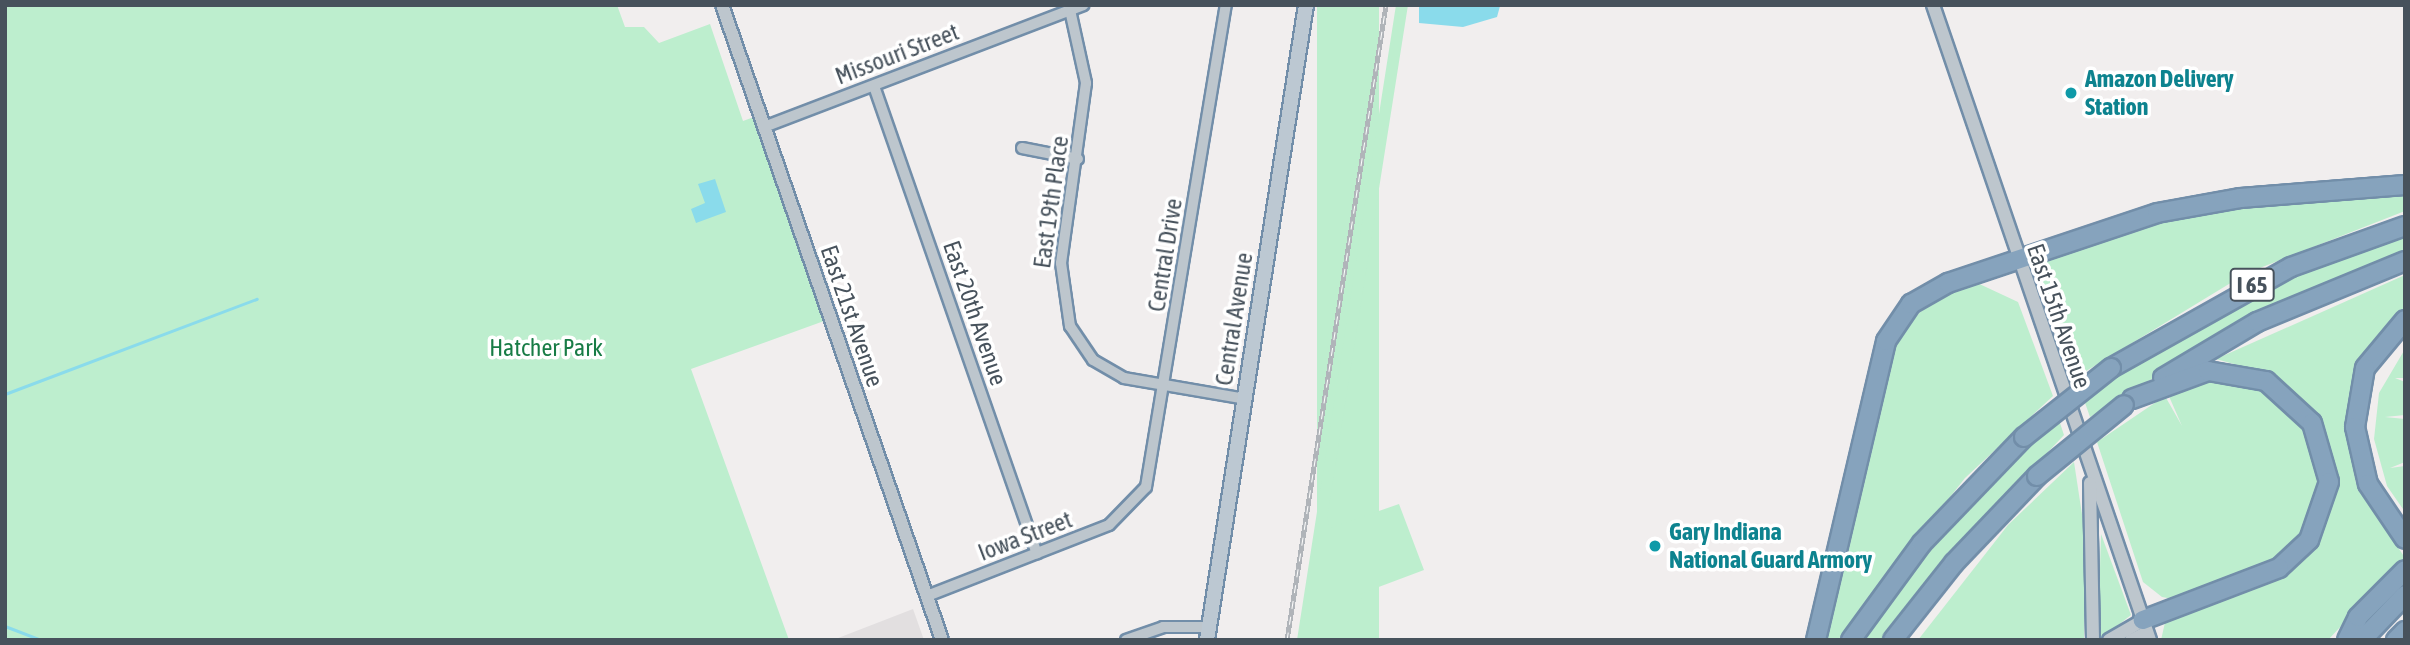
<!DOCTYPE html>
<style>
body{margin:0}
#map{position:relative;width:2410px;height:645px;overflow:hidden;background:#f1eeee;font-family:"Asap Condensed",sans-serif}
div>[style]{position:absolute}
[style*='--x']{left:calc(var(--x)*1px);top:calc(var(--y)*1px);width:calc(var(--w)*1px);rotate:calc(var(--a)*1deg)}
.education>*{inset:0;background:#e2dfe0}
.green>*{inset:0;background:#bdeece;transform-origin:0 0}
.water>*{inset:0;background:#8adbeb}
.stream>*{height:2.5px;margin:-1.25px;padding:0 1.25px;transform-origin:1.25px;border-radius:1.25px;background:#8adbeb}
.roads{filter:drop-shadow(2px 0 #728ea9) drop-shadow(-2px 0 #728ea9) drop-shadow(0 2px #728ea9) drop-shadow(0 -2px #728ea9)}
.minor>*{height:10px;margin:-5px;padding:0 5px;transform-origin:5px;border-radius:5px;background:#bdc6cd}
.tertiary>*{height:12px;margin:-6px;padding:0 6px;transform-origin:6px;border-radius:6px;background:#bdc6cd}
.secondary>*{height:14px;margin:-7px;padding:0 7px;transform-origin:7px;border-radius:7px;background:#bcc8d2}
.motorway>*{height:18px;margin:-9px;padding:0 9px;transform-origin:9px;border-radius:9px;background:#86a3bd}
.rail>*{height:5px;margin-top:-2.5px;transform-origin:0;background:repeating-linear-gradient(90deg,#fff 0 8px,#b0b4b9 0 16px);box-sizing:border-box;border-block:2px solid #b0b4b9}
.bridges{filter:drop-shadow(2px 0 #728ea9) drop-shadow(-2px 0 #728ea9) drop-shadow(0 2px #728ea9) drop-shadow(0 -2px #728ea9)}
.motorway-bridge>*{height:18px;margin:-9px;padding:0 9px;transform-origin:9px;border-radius:9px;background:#86a3bd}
.dots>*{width:19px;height:19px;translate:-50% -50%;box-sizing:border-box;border:4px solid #fff;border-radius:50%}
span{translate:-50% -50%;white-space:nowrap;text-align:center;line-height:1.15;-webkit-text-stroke:7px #fff;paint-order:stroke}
.shield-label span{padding:2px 5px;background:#fff;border:2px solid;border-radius:5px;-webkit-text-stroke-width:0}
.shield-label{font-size:23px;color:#47525c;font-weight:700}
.street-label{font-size:24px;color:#47525c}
.culture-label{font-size:24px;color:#0d838f;font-weight:700}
.left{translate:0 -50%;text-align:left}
.park-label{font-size:24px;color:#187c46}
.frame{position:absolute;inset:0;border:7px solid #47525c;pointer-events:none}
</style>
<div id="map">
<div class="education">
<i style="clip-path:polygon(913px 609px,924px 640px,833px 640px)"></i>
</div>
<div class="green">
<i style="clip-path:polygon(5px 5px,617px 5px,625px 27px,644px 27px,659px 43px,710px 24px,743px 121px,754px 117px,824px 321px,691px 369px,789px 640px,5px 640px)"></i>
<i style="left:1317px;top:5px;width:62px;height:642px"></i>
<i style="clip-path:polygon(1396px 5px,1408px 5px,1327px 518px,1330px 528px,1399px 504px,1424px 570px,1360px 594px,1377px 640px,1297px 640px)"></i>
<i style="clip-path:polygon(2405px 190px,2405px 211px,2247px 273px,2073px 379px,2036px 262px,2173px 217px)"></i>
<i style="clip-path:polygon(2405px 233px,2405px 253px,2249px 319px,2090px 417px,2083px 397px,2131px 363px,2304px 269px)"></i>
<i style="clip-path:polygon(2405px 275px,2405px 311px,2374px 340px,2352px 380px,2347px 433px,2356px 483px,2405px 558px,2328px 640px,2161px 640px,2166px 618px,2285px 574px,2321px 533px,2331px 507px,2333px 457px,2312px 410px,2266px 373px,2216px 359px)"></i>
<i style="clip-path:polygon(1973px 281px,2018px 302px,2053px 396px,1965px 478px,1838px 640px,1823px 640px,1895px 338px,1935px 297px)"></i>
<i style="clip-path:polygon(2405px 349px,2405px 378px,2395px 378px,2405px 382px,2405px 415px,2385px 417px,2405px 419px,2405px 462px,2390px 468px,2405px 466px,2405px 512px,2387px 486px,2374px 439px,2379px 393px)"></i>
<i style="clip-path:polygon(2230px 379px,2277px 396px,2308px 431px,2321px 477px,2316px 500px,2308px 525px,2280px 560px,2173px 599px,2162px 597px,2143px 582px,2097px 442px,2165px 396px,2182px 426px,2168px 394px,2201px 381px)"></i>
<i style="clip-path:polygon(2058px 417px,2064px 435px,1930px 577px,1885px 640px,1858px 640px,1959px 514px)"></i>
<i style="clip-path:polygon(2074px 462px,2085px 534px,2084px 640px,1918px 640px,2008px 525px)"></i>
<i style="clip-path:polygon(2101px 534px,2131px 615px,2102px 638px,2098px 637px)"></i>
</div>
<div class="water">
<i style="clip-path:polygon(1419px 5px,1500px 5px,1500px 6px,1497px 17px,1463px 27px,1419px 23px)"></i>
<i style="clip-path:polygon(715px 179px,726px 212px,696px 223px,691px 209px,705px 203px,698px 184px)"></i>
</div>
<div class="stream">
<i style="--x:5;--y:394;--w:269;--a:-20.7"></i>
<i style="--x:5;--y:626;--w:39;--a:21"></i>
</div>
<div class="roads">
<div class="minor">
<i style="--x:1070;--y:10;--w:75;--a:77.6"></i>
<i style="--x:1086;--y:83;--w:182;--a:97.9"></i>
<i style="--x:1061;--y:263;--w:64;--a:81.9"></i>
<i style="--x:1070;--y:326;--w:41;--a:55.9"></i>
<i style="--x:1093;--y:360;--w:36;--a:30"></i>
<i style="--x:1124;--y:378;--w:123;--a:9.8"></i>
<i style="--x:874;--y:86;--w:495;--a:70.8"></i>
<i style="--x:764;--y:127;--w:342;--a:-20.9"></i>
<i style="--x:1022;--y:148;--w:57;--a:11.1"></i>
<i style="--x:927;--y:596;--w:195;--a:-21.3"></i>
<i style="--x:1109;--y:525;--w:53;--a:-45.8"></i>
<i style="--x:1146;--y:487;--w:489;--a:-80.6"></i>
<i style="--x:1126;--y:640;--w:39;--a:-19"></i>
<i style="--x:1163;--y:627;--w:46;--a:0"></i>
<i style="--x:2130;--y:640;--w:19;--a:-28"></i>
</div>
<div class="tertiary">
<i style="--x:722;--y:5;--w:672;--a:70.89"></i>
<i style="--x:1933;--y:5;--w:671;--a:71.13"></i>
<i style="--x:2090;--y:483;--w:157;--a:88.9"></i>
<i style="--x:2109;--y:640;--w:39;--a:-30"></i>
</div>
<div class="secondary">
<i style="--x:1207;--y:640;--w:643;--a:-81.14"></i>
</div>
<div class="motorway">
<i style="--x:2405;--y:320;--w:62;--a:129.8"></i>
<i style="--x:2365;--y:368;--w:60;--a:99.6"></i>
<i style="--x:2355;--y:427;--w:58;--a:77.2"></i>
<i style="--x:2368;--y:484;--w:66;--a:56.1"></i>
<i style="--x:2111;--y:368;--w:206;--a:-29.3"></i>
<i style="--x:2291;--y:267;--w:121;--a:-19.8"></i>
<i style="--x:2163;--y:378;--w:109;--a:-30.8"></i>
<i style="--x:2257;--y:322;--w:160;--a:-22.4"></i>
<i style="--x:2132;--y:399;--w:81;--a:-20.2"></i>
<i style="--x:2208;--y:371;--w:59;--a:9.8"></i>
<i style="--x:2266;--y:381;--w:62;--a:42.4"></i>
<i style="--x:2312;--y:423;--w:61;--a:73.9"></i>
<i style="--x:2329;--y:482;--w:61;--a:109"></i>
<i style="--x:2309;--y:540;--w:41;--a:137"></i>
<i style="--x:2279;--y:568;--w:146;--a:159.1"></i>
<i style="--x:1816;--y:640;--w:307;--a:-76.8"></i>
<i style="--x:1886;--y:341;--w:45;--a:-56"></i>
<i style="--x:1911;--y:304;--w:43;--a:-29.6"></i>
<i style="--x:1948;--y:283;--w:220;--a:-18.5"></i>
<i style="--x:2157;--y:213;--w:84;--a:-10.2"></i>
<i style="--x:2240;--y:198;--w:166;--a:-4.5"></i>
<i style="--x:1851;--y:640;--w:120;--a:-53.8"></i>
<i style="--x:1922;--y:543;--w:147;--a:-46.1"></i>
<i style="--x:1893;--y:640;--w:98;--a:-51.6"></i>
<i style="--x:1954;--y:563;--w:120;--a:-46.3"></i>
<i style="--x:2347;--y:640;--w:25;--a:-64"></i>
<i style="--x:2358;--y:617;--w:66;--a:-45"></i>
<i style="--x:2362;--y:640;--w:62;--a:-46.3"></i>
<i style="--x:2396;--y:640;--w:13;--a:-45"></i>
</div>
</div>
<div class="rail">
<i style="--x:1287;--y:640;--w:643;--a:-81.14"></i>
</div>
<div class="bridges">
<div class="motorway-bridge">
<i style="--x:2024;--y:437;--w:111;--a:-38.4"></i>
<i style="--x:2037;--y:476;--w:112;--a:-39.2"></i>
</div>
</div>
<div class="dots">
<i style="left:2071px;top:93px;background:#0f9aa8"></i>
<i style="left:1655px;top:546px;background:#0f9aa8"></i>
</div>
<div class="shield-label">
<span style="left:2252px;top:285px">I 65</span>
</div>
<div class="street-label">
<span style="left:897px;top:54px;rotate:-21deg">Missouri Street</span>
<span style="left:1051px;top:202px;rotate:-82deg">East 19th Place</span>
<span style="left:1165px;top:255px;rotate:-81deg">Central Drive</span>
<span style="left:975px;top:313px;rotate:71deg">East 20th Avenue</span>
<span style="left:852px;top:316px;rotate:71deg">East 21st Avenue</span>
<span style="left:2059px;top:316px;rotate:71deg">East 15th Avenue</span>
<span style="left:1234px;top:319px;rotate:-81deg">Central Avenue</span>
<span style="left:1025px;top:536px;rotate:-21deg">Iowa Street</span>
</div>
<div class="culture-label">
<span class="left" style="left:2085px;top:93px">Amazon Delivery<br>Station</span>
<span class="left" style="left:1669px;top:546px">Gary Indiana<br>National Guard Armory</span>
</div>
<div class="park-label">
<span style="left:546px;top:348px">Hatcher Park</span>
</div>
<div class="frame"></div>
</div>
